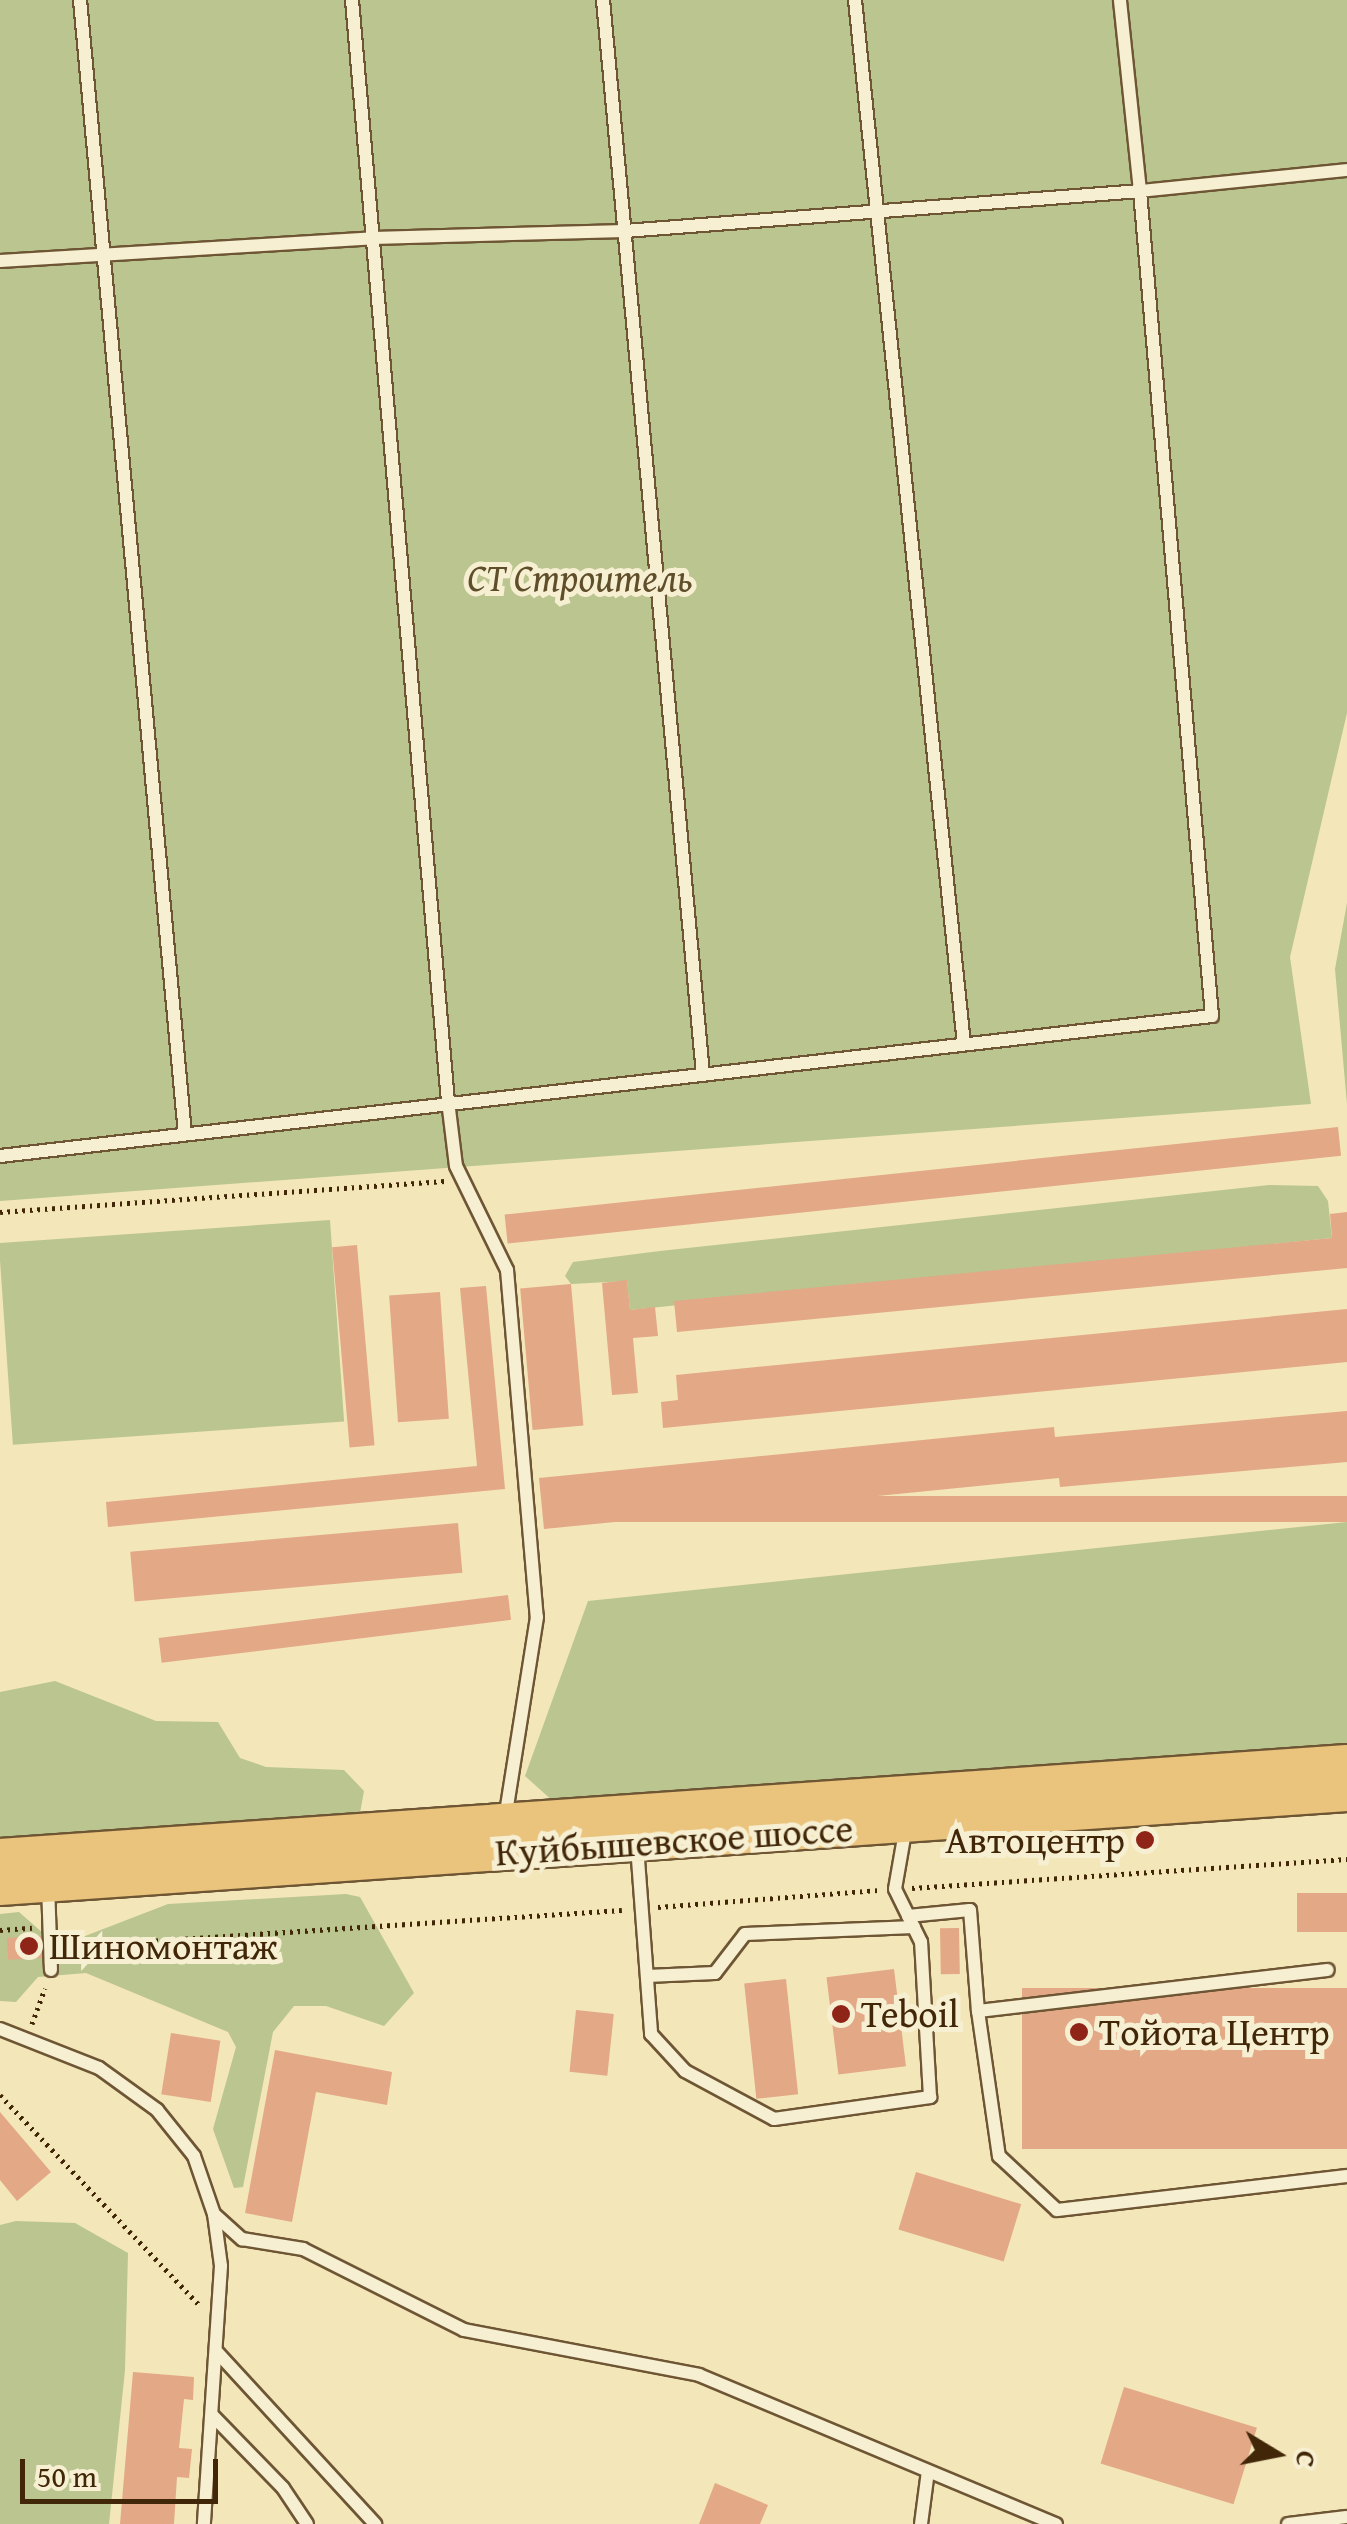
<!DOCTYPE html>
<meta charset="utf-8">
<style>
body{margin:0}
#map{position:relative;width:1347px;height:2524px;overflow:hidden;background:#f3e6b9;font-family:"Gentium Book Plus",serif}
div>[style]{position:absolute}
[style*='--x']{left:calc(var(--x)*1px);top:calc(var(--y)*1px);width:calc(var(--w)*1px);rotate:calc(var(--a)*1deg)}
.green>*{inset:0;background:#bac590;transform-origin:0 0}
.building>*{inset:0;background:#e3a885;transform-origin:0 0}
.path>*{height:5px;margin-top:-2.5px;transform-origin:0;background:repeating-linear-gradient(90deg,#412608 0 2.5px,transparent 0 7.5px)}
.roads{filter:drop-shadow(2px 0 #6e5634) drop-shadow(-2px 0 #6e5634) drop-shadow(0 2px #6e5634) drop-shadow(0 -2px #6e5634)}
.lane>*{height:12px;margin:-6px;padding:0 6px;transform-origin:6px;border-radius:6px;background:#f7efd2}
.primary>*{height:38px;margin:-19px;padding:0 19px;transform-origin:19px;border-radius:19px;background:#eac37c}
.dots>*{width:28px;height:28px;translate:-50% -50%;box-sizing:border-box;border:5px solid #f7efd2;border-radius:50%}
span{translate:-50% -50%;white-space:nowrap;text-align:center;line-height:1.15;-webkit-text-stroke:10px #f7efd2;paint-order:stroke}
.park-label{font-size:38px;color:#5f4e2a;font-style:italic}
.street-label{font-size:38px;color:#412608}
.poi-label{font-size:38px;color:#412608}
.right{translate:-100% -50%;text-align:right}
.left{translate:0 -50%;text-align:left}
.north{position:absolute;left:1227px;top:2404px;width:100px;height:100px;-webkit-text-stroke:8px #f7efd2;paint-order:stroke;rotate:100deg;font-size:28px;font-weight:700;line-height:40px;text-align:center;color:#412608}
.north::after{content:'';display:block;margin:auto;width:35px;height:45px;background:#412608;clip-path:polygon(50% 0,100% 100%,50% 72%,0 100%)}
.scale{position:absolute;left:20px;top:2459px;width:198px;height:45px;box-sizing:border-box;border:5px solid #412608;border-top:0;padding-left:12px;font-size:30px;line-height:35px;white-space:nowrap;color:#412608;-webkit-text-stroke:8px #f7efd2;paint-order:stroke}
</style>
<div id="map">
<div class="green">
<i style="clip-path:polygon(0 0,1347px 0,1347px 713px,1290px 957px,1311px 1104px,0 1201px)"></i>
<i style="clip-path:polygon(1347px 903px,1347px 1104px,1335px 969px)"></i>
<i style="clip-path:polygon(1269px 1185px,1318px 1186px,1328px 1201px,1332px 1238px,630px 1310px,627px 1281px,571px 1284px,565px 1276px,573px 1262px,660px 1251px)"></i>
<i style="left:330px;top:1220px;width:202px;height:332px;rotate:86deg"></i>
<i style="clip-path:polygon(1347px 1522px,1347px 1748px,554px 1802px,525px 1776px,588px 1601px)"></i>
<i style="clip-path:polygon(55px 1681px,156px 1721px,218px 1722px,240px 1758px,266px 1767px,344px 1770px,364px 1791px,360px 1813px,0 1842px,0 1692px)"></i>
<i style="clip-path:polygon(346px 1894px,360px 1897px,414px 1993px,384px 2026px,326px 2006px,294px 2006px,273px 2032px,243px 2187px,234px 2188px,213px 2129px,236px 2047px,228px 2032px,86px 1973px,38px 1977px,16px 2002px,0 2001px,0 1914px,19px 1912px,44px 1934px,80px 1938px,168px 1904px)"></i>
<i style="clip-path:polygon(16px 2221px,75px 2223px,128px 2253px,125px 2370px,109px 2524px,0 2524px,0 2225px)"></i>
</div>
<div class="building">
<i style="left:1338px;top:1127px;width:29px;height:838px;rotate:84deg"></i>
<i style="clip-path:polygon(1347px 1212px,1347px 1268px,677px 1332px,674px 1301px,1332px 1238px,1330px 1214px)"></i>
<i style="left:357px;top:1245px;width:201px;height:25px;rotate:85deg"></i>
<i style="clip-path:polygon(627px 1280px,630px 1310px,655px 1307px,658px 1336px,633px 1338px,638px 1393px,612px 1395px,602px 1283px)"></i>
<i style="left:571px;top:1284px;width:142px;height:51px;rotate:85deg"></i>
<i style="clip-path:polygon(486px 1286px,505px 1489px,108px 1527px,106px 1502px,477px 1466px,460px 1288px)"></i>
<i style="left:440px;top:1292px;width:127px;height:51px;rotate:86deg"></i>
<i style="clip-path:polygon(1347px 1309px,1347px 1362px,663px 1428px,661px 1402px,678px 1400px,676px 1375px)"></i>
<i style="clip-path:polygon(1347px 1411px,1347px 1462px,1060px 1487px,1059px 1478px,544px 1529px,539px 1478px,1054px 1427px,1055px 1437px)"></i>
<i style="left:1347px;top:1496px;width:26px;height:794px;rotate:90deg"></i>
<i style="left:458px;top:1523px;width:50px;height:329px;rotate:85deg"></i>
<i style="left:508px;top:1595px;width:25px;height:352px;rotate:83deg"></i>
<i style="left:1347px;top:1893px;width:39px;height:50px;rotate:90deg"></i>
<i style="left:959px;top:1928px;width:46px;height:19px;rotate:89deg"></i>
<i style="left:43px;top:1936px;width:22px;height:36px;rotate:87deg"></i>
<i style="left:894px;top:1969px;width:98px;height:68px;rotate:83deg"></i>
<i style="left:786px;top:1979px;width:116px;height:42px;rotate:84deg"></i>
<i style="left:1347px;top:1988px;width:161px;height:325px;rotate:90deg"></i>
<i style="left:576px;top:2010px;width:38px;height:62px;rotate:6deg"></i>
<i style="left:171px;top:2033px;width:50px;height:62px;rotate:9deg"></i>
<i style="clip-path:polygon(275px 2050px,392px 2072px,387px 2105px,316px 2092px,292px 2222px,245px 2213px)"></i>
<i style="clip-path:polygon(0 2112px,51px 2172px,17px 2201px,0 2180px)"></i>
<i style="left:916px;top:2172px;width:110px;height:60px;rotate:17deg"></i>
<i style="clip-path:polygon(133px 2372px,194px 2377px,193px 2400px,184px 2399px,179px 2448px,192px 2449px,189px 2478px,177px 2477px,174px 2524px,120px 2524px)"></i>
<i style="left:1124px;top:2387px;width:139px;height:80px;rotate:17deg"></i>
<i style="clip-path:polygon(715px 2483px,768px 2505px,760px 2524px,699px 2524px)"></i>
</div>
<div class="path">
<i style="--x:0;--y:1212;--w:446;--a:-4"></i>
<i style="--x:912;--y:1888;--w:436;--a:-3.8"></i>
<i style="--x:658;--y:1907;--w:220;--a:-4.4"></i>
<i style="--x:0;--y:1930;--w:32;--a:-4"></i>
<i style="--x:66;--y:1938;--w:23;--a:18"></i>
<i style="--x:88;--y:1945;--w:535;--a:-3.75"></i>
<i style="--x:32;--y:2024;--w:38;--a:-70"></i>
<i style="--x:0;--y:2095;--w:292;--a:46.5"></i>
</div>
<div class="roads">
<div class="lane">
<i style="--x:80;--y:0;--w:1138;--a:84.71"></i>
<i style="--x:352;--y:0;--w:1105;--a:85.02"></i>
<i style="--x:448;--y:1101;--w:65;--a:83"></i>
<i style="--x:456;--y:1166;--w:116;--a:63.9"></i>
<i style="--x:507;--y:1270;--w:348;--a:85.1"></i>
<i style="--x:537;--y:1617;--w:205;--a:99"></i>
<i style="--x:603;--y:0;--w:1078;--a:84.68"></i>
<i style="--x:855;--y:0;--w:1050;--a:84.04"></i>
<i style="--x:0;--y:261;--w:374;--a:-3.5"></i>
<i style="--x:373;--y:238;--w:252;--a:-1.6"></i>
<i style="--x:625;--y:231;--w:517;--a:-4.44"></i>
<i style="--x:1140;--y:191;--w:192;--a:-96"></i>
<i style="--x:0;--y:1156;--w:1220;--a:-6.59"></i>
<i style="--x:1212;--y:1016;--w:828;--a:-94.99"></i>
<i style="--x:1140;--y:191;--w:208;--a:-5.8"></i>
<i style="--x:637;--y:1846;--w:189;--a:85.7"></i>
<i style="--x:651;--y:2034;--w:50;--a:47.4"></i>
<i style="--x:685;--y:2071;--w:101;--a:28.3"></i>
<i style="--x:774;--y:2119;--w:158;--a:-8"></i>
<i style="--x:930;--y:2097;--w:155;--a:-93.3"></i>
<i style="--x:921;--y:1942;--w:59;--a:-116.1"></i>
<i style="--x:895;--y:1889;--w:64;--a:-80.1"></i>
<i style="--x:48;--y:1885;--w:85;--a:88"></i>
<i style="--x:908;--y:1916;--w:62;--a:-5.5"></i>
<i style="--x:970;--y:1910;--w:101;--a:85.5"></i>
<i style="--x:978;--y:2011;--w:352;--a:-6.7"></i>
<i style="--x:647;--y:1976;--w:68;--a:-2.5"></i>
<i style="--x:715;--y:1973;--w:49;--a:-52.4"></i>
<i style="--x:745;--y:1934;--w:169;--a:-2.4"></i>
<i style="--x:978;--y:2011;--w:147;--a:81.8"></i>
<i style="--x:999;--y:2156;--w:79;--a:43"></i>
<i style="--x:1057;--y:2210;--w:292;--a:-6.7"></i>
<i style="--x:0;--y:2029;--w:106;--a:21.5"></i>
<i style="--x:99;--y:2068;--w:72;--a:35.9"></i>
<i style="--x:157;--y:2110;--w:59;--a:51.2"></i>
<i style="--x:194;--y:2156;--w:61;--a:71"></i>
<i style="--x:214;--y:2214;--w:52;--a:82.3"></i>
<i style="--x:221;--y:2266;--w:259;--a:93.8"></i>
<i style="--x:214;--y:2214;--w:38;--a:42"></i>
<i style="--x:242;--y:2239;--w:62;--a:9.3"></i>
<i style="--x:303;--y:2249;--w:180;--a:26.7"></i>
<i style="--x:464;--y:2330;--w:239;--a:10.8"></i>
<i style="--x:699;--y:2375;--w:387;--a:22.7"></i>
<i style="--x:217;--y:2352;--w:234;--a:47.4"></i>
<i style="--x:213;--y:2416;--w:100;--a:45.8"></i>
<i style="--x:283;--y:2488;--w:43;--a:56.3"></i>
<i style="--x:921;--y:2524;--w:53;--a:-82.5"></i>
<i style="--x:1288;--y:2524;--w:59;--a:-6.8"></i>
</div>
<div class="primary">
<i style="--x:0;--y:1858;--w:1350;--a:-3.99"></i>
<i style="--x:0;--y:1886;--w:1350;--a:-3.99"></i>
</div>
</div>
<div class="dots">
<i style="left:1145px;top:1840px;background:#8f2418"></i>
<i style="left:29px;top:1946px;background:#8f2418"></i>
<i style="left:841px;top:2014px;background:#8f2418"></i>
<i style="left:1079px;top:2032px;background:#8f2418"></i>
</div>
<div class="park-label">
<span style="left:580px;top:578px">СТ Строитель</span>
</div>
<div class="street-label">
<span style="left:674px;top:1840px;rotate:-4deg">Куйбышевское шоссе</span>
</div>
<div class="poi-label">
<span class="right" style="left:1125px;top:1840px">Автоцентр</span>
<span class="left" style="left:49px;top:1946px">Шиномонтаж</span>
<span class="left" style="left:861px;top:2014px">Teboil</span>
<span class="left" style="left:1099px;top:2032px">Тойота Центр</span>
</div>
<div class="north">С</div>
<div class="scale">50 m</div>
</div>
